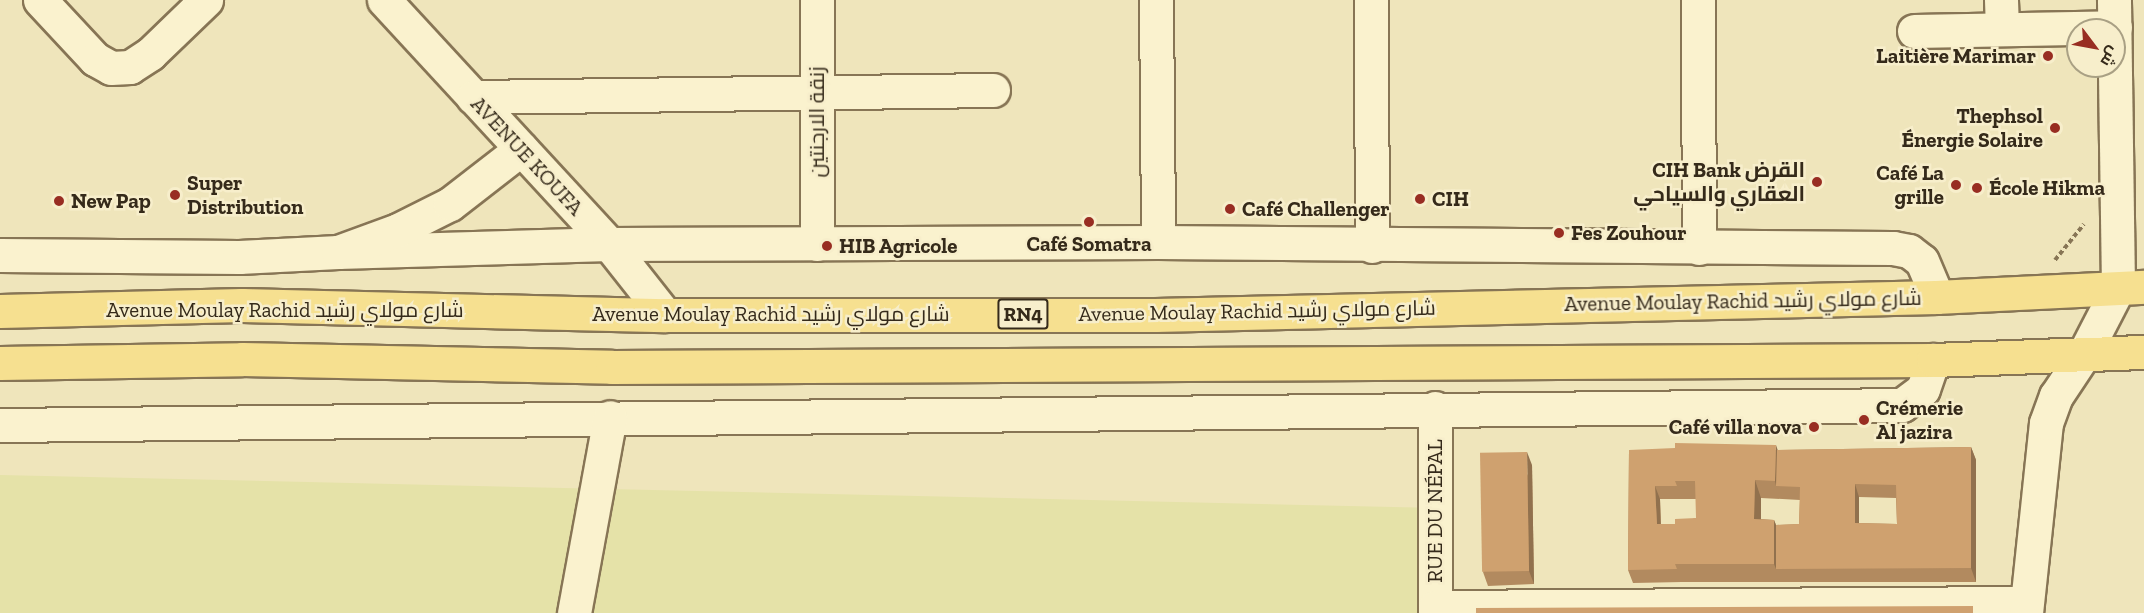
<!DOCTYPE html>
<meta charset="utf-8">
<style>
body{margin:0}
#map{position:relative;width:2144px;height:613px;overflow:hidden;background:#efe5bb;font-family:"Zilla Slab",Cairo,serif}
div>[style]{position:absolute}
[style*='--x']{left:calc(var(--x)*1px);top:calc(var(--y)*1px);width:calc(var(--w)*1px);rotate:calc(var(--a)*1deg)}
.farmland>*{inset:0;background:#e5e2a8}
.path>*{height:4px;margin-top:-2px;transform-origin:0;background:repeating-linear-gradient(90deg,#877555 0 4.5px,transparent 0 7.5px)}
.roads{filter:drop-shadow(2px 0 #877555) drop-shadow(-2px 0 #877555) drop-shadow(0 2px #877555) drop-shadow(0 -2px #877555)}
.minor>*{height:33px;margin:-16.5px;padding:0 16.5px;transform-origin:16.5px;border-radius:16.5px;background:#faf2ce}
.major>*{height:33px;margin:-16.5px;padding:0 16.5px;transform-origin:16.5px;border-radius:16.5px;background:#f6e090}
.wall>*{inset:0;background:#b28a5f}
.shaded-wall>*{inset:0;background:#91714e}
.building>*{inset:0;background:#cfa16f;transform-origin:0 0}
.dots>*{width:16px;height:16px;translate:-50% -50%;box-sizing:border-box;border:3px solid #f7eecb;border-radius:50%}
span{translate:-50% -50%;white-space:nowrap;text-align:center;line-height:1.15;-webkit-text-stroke:5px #f7eecb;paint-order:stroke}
.shield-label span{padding:2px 4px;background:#f7eecb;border:2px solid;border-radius:4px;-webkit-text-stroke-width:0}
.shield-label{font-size:20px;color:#352a1a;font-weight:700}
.poi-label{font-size:21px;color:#352a1a;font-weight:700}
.right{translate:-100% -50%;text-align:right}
.left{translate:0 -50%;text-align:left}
.street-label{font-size:21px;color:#352a1a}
.north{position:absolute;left:2066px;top:18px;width:60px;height:60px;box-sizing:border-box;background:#f7eecb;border:2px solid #a9a084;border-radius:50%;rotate:122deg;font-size:16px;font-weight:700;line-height:24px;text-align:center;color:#352a1a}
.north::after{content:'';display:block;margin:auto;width:21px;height:27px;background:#982d22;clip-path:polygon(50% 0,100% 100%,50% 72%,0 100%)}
</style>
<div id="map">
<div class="farmland">
<i style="clip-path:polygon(0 475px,1438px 508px,1438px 613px,0 613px)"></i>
</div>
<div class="path">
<i style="--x:2055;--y:260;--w:46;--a:-51.1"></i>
</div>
<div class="roads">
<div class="minor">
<i style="--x:40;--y:0;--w:81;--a:47"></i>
<i style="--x:95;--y:59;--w:18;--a:29"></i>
<i style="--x:111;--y:68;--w:19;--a:-3"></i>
<i style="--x:130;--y:67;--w:24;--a:-33"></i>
<i style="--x:150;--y:54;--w:78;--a:-44"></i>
<i style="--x:384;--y:0;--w:332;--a:47.3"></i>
<i style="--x:609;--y:244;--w:90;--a:51.7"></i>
<i style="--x:817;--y:0;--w:244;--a:90"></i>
<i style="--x:1156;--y:0;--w:242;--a:89.5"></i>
<i style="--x:1371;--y:0;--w:246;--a:89.8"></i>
<i style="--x:1698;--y:0;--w:248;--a:89.8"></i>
<i style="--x:2001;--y:0;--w:29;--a:88"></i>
<i style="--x:1914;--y:31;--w:201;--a:-1.1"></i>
<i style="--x:473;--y:97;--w:520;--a:-0.77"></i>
<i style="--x:338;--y:252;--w:271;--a:-1.7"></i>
<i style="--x:609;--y:244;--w:549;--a:-0.21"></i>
<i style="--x:1158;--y:242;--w:735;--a:0.47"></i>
<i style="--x:1893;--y:248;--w:16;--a:11"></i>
<i style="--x:1909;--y:251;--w:16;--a:38"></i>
<i style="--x:1922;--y:261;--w:39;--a:67"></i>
<i style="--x:0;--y:255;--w:239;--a:0.5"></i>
<i style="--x:239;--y:257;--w:99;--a:-2.9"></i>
<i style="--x:338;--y:252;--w:64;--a:-20.1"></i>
<i style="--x:398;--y:230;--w:58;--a:-26.6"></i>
<i style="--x:450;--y:204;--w:90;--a:-37.8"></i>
<i style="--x:1435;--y:408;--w:205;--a:90"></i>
<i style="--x:0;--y:425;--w:1902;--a:-0.6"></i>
<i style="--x:1902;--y:405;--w:26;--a:-37"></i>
<i style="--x:1923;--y:389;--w:31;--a:-71"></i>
<i style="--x:1435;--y:607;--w:591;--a:-0.39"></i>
<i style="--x:574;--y:613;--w:199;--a:-79.6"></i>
<i style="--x:2026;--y:613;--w:191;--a:-84"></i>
<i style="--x:2046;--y:423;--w:29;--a:-70"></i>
<i style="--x:2056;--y:396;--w:50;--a:-56.3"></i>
<i style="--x:2084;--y:354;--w:74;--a:-62.7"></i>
<i style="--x:2118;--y:288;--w:288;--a:-90.8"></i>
</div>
<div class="major">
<i style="--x:0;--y:311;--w:242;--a:-1.4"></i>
<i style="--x:242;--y:305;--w:423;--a:1.4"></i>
<i style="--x:665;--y:315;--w:490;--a:0"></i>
<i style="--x:1155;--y:315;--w:782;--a:-1.32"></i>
<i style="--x:1937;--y:297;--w:207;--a:-2.8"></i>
<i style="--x:0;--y:363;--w:242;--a:-0.9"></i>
<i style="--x:242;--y:359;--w:370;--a:1.2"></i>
<i style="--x:612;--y:367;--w:1321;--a:-0.3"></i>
<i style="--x:1933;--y:360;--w:211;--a:-2.2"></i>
</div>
</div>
<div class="wall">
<i style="clip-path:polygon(evenodd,1971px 447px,1976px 460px,1976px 582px,1682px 582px,1633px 583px,1628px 570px,1629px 450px,1777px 450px,1971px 447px,1859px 497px,1896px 498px,1897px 524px,1859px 523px,1859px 497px,1971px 447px,1761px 498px,1800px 500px,1799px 524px,1776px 525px,1774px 520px,1761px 519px,1761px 498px,1971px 447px,1660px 499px,1696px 499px,1696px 518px,1675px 524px,1661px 524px,1660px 499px)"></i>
<i style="clip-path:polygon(1532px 465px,1534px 584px,1488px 586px,1483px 572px)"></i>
</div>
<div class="shaded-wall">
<i style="clip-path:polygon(1776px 445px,1782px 463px,1776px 486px,1775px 481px)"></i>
<i style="clip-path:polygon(1971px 447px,1976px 460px,1976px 582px,1971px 568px)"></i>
<i style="clip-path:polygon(1527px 452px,1532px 465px,1534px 584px,1529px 571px)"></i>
<i style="clip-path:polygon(1755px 480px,1761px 498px,1761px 537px,1754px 519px)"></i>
<i style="clip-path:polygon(1855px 484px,1859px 497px,1859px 536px,1855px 523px)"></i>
<i style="clip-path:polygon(1655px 486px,1660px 499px,1661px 537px,1657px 524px)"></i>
<i style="clip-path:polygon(1774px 520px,1781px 538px,1776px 569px,1774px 564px)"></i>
</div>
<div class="building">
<i style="clip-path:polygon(1675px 443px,1776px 445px,1775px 481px,1755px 480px,1754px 519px,1774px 520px,1774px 564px,1675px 564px,1675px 519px,1696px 518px,1695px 481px,1675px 481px)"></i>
<i style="clip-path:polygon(evenodd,1971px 447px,1971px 568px,1776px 569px,1776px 525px,1799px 524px,1800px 487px,1776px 486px,1777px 450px,1971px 447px,1855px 484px,1896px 485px,1897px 524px,1855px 523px,1855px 484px)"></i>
<i style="clip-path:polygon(1675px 448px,1675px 481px,1677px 486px,1655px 486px,1657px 524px,1675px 524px,1675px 564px,1677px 569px,1628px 570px,1629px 450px)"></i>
<i style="left:1527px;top:452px;width:119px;height:47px;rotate:89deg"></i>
<i style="clip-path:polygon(1973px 606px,1973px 613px,1476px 613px,1476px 608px)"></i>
</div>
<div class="dots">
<i style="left:2048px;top:56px;background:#982d22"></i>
<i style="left:2055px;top:128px;background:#982d22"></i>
<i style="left:1817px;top:182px;background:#982d22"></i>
<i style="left:1956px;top:185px;background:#982d22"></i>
<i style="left:1977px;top:188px;background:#982d22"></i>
<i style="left:175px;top:195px;background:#982d22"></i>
<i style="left:1420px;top:199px;background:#982d22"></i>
<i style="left:59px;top:201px;background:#982d22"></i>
<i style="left:1230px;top:209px;background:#982d22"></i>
<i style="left:1089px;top:222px;background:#982d22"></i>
<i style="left:1559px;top:233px;background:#982d22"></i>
<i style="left:827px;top:246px;background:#982d22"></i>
<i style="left:1864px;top:420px;background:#982d22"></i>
<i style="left:1814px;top:427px;background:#982d22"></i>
</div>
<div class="shield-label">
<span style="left:1023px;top:314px">RN4</span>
</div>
<div class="poi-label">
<span class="right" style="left:2036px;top:56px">Laitière Marimar</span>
<span class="right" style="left:2043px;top:128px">Thephsol<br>Énergie Solaire</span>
<span class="right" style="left:1805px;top:182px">CIH Bank القرض<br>العقاري والسياحي</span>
<span class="right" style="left:1944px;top:185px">Café La<br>grille</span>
<span class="left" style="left:187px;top:195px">Super<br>Distribution</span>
<span class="left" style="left:1989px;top:188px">École Hikma</span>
<span class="left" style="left:1432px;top:199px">CIH</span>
<span class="left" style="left:71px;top:201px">New Pap</span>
<span class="left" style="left:1242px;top:209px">Café Challenger</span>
<span class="left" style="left:1571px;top:233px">Fes Zouhour</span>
<span style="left:1089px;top:244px">Café Somatra</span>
<span class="left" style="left:839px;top:246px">HIB Agricole</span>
<span class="left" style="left:1876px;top:420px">Crémerie<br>Al jazira</span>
<span class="right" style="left:1802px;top:427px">Café villa nova</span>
</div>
<div class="street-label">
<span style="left:817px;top:122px;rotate:-90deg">زنقة الارجنتين</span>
<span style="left:527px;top:156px;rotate:47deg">AVENUE KOUFA</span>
<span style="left:1743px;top:301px;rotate:-1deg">Avenue Moulay Rachid شارع مولاي رشيد</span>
<span style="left:285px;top:310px">Avenue Moulay Rachid شارع مولاي رشيد</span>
<span style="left:1257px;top:311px;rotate:-1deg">Avenue Moulay Rachid شارع مولاي رشيد</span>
<span style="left:771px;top:314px">Avenue Moulay Rachid شارع مولاي رشيد</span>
<span style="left:1435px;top:511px;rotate:-90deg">RUE DU NÉPAL</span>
</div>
<div class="north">ش</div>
</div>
